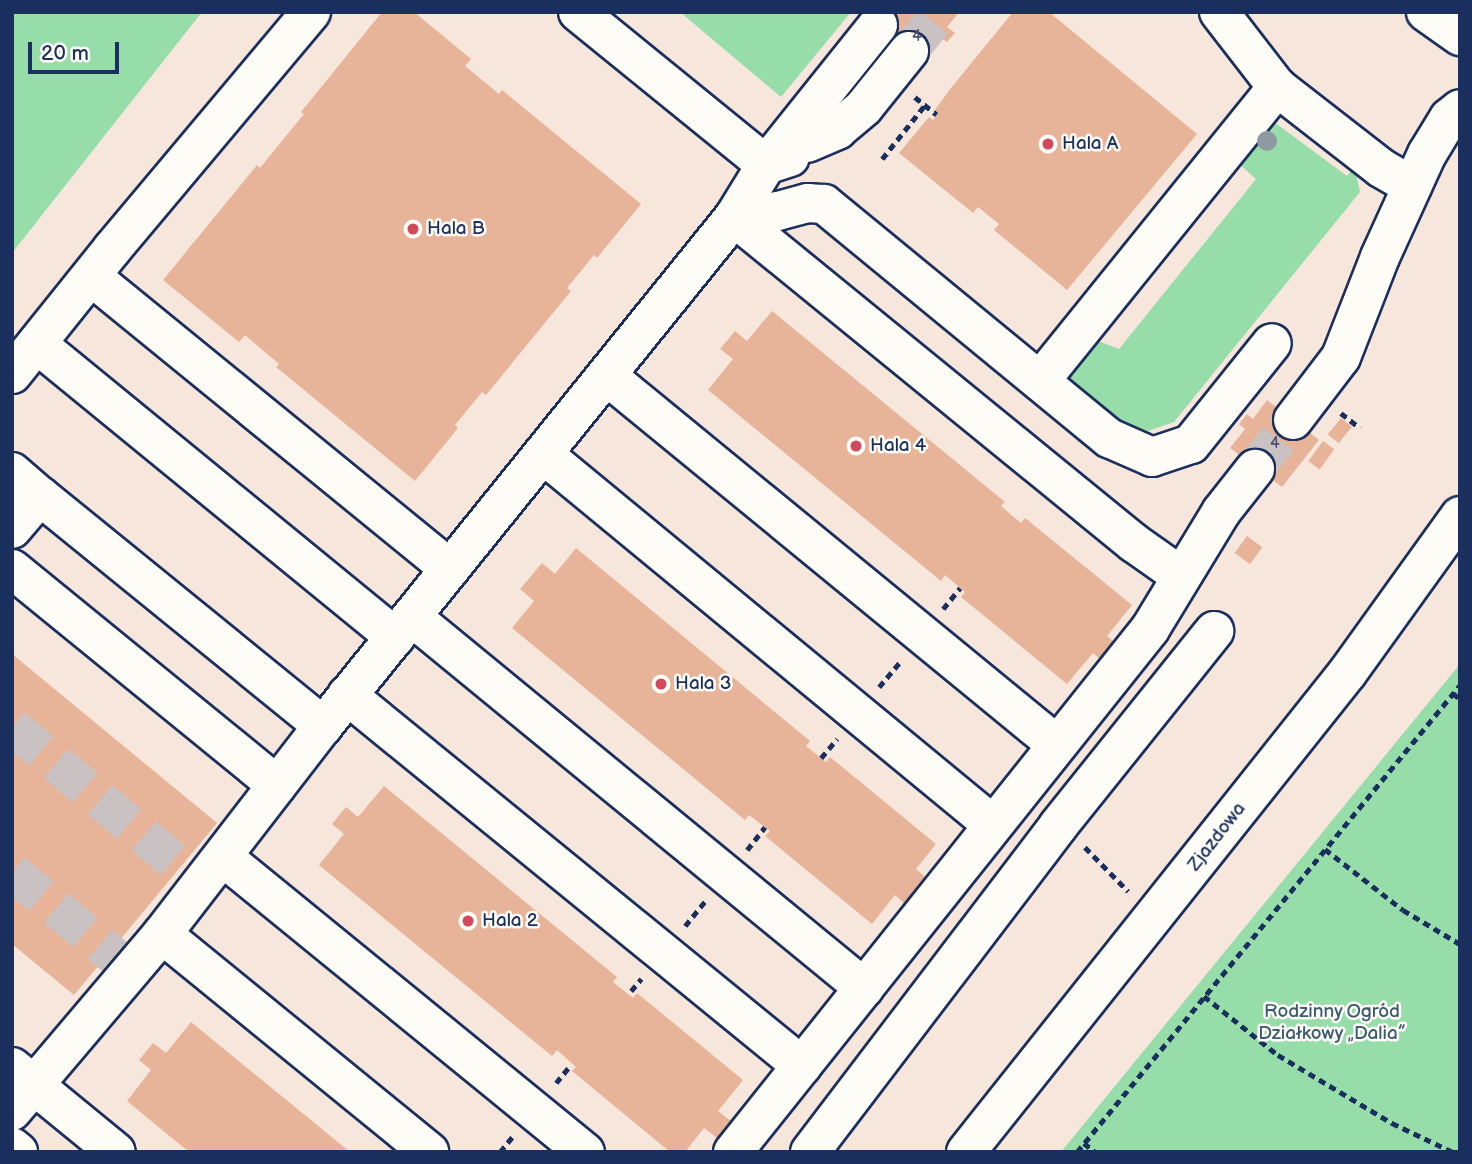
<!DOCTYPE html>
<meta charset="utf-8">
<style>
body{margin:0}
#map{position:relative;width:1472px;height:1164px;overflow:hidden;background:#f6e6db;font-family:"Balsamiq Sans",sans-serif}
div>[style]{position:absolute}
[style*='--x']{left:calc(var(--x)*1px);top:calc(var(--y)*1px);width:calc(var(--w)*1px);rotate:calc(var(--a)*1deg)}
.green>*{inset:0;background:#96ddaa}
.building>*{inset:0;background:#e7b499;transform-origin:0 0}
.minor-tunnel>*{height:38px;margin-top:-19px;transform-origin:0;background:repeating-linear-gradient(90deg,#cac1c2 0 38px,transparent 0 57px)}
.path>*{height:4.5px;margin-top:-2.25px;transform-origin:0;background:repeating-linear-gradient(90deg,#1b2f5e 0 7px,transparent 0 12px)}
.roads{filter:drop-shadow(2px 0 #1b2f5e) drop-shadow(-2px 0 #1b2f5e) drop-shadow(0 2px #1b2f5e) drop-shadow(0 -2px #1b2f5e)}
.minor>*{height:38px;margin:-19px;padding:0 19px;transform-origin:19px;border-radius:19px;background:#fdfcf7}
.trees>*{width:20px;height:20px;margin:-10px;border-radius:50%;background:#8f99a1}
.dots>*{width:19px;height:19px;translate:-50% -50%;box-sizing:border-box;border:4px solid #fdfcf7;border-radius:50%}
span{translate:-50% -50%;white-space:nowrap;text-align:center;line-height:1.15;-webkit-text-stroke:5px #fdfcf7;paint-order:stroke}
.number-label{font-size:16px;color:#4e506d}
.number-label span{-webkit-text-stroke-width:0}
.poi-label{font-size:19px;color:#1b2f5e}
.left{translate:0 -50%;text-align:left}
.street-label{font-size:19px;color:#1b2f5e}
.park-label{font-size:19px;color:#3a5a71}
.frame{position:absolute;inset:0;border:14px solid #1b2f5e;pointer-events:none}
.scale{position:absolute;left:28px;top:42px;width:91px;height:32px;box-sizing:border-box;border:4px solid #1b2f5e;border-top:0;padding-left:9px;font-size:21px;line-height:24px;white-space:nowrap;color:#1b2f5e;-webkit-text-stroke:5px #fdfcf7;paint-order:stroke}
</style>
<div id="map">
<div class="green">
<i style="clip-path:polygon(12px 12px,202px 12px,12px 253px)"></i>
<i style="clip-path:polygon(680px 12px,851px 12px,781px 97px)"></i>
<i style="clip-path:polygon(1270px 119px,1347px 176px,1351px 171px,1356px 174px,1360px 192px,1174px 422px,1148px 431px,1126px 427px,1059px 376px,1093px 339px,1119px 349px,1256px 179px,1237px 162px)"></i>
<i style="clip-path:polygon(1460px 664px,1460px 1152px,1061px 1152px)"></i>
</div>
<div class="building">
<i style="clip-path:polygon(382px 12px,414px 12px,471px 59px,465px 66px,499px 94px,502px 90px,641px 204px,597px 258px,594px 255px,567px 288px,571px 291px,486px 395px,482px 392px,455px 425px,458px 428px,415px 481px,276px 367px,279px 364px,245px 335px,239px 342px,163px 280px,257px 165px,260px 168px,304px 114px,301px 112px)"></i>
<i style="clip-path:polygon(875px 12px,953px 12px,957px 15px,947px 27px,955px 33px,947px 42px,939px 36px,921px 57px,871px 16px)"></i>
<i style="clip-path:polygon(1013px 12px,1049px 12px,1197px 134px,1067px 290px,994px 230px,999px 224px,978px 207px,973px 213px,899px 153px,929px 117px,933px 120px,938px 114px,934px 111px,951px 88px)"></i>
<i style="clip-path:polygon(772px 311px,1005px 502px,1001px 506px,1016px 519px,1021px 523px,1025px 518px,1132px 605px,1107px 636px,1119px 646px,1105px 663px,1093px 653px,1067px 684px,961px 597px,965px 592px,945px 575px,941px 581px,708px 390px,733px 359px,720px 349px,735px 331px,747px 341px)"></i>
<i style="clip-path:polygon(1267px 400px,1319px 440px,1282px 487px,1230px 448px,1245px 429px,1239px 424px,1247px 414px,1253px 419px)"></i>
<i style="left:1341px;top:418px;width:14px;height:21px;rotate:39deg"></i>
<i style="left:1323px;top:441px;width:14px;height:25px;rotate:36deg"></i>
<i style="left:1247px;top:536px;width:19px;height:21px;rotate:36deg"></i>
<i style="clip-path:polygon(576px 548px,810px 741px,806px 746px,826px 762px,830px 757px,936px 844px,916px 869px,929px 880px,907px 906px,895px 895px,872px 924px,765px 836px,770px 831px,749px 815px,745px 820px,512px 628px,534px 601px,520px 589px,542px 563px,555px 574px)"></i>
<i style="clip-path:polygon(12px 654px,217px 823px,74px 995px,12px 944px)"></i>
<i style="clip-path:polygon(384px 786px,617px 977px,613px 982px,633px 998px,637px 993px,743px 1080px,718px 1111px,731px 1121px,717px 1138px,704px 1128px,685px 1152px,670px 1152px,572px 1071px,576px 1067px,557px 1050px,552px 1056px,319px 865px,344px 834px,332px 824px,346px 807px,358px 817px)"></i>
<i style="clip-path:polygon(191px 1022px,350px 1152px,189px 1152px,127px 1101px,151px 1070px,139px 1060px,153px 1043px,166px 1053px)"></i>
</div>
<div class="minor-tunnel">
<i style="--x:909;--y:51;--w:50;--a:-50.6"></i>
<i style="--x:1255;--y:469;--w:62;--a:-52.2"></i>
<i style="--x:12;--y:727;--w:246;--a:39.6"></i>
<i style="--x:12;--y:872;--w:154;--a:39.5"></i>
</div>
<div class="path">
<i style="--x:915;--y:97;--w:28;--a:39"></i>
<i style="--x:882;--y:159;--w:69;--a:-51.5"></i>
<i style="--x:1341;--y:413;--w:24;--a:38"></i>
<i style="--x:943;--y:609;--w:27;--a:-51"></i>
<i style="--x:879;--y:687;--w:33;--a:-50"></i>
<i style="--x:1453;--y:693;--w:9;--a:41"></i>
<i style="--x:821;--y:758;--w:25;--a:-50"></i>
<i style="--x:1085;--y:847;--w:62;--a:45.7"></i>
<i style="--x:1325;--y:849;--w:99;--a:38"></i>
<i style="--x:1403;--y:910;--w:66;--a:30.8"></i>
<i style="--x:747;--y:850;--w:29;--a:-52"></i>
<i style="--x:685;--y:926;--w:33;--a:-51"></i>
<i style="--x:631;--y:991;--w:16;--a:-50"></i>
<i style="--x:1204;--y:996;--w:95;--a:38.6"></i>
<i style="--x:1278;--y:1055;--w:133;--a:30.8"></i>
<i style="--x:1392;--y:1123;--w:68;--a:25.4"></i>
<i style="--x:556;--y:1083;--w:21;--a:-51"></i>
<i style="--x:1084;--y:1143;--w:14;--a:39"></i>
<i style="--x:500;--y:1152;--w:21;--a:-51"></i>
<i style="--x:1077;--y:1152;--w:604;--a:-50.64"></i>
</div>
<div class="roads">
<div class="minor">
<i style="--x:578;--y:12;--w:242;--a:39.1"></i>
<i style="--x:766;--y:165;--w:25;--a:-18"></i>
<i style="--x:1426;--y:12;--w:42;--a:35.2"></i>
<i style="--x:878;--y:25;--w:179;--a:128.7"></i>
<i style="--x:766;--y:165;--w:61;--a:121.6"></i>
<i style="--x:734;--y:217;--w:516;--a:39.18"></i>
<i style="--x:1134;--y:543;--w:57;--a:35.1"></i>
<i style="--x:1277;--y:87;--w:132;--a:37.9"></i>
<i style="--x:1381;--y:168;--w:36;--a:30"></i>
<i style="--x:807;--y:143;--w:33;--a:-23"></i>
<i style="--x:837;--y:130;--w:35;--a:-40"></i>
<i style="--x:864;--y:107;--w:72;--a:-51.2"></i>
<i style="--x:92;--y:277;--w:462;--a:39.2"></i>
<i style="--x:37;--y:344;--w:463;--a:39.3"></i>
<i style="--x:12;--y:374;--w:161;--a:-51.3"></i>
<i style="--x:113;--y:248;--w:308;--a:-50"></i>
<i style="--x:607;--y:376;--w:582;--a:39.35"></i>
<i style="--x:1040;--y:381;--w:378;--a:-51.1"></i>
<i style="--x:1277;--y:87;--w:95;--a:-127.7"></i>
<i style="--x:1293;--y:420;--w:79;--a:-52.7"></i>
<i style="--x:1341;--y:357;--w:107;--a:-68.7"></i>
<i style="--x:1380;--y:257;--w:113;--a:-65.5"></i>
<i style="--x:1427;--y:154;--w:42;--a:-58.6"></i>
<i style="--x:1449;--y:118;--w:14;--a:-39"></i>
<i style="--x:543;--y:454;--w:583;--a:39.5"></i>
<i style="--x:12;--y:472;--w:37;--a:41"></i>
<i style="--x:40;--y:496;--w:43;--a:130.3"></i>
<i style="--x:40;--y:496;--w:365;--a:39.1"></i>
<i style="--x:12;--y:569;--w:342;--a:39.2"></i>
<i style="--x:412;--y:617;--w:585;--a:39.38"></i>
<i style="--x:347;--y:695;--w:587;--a:39.19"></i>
<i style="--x:223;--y:857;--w:467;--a:39.2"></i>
<i style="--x:162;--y:934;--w:345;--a:39.2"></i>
<i style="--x:12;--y:1067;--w:134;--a:39.3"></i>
<i style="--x:12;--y:1111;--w:232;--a:-49.7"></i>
<i style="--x:162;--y:934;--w:263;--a:-52.3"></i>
<i style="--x:323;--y:726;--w:654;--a:-51.08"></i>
<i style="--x:734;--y:217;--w:44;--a:-7.8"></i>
<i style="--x:778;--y:211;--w:31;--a:-15"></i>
<i style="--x:808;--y:203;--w:16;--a:4"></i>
<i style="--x:824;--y:204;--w:369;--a:39.4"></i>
<i style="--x:1109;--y:438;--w:47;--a:23.8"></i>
<i style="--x:1152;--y:457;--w:41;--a:-18.4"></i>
<i style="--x:1191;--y:444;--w:129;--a:-51.3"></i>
<i style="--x:12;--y:1147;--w:8;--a:40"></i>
<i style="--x:733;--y:1152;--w:669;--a:-51.43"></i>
<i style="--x:1150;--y:629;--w:137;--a:-58.7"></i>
<i style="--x:1221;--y:512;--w:55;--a:-51.7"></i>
<i style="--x:810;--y:1152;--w:410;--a:-52.7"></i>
<i style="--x:1058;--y:826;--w:250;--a:-51.3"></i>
<i style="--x:966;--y:1152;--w:613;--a:-51.49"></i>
<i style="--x:1348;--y:672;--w:192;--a:-54.3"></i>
</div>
</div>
<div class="trees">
<i style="left:1267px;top:141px"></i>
</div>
<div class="dots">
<i style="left:1048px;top:144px;background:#d1495b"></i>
<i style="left:413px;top:229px;background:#d1495b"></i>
<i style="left:856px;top:446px;background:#d1495b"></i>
<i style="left:661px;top:684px;background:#d1495b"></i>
<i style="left:468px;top:921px;background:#d1495b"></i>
</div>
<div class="number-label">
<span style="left:917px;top:37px">4</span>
<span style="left:1275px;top:444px">4</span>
</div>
<div class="poi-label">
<span class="left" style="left:1062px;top:144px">Hala A</span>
<span class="left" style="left:427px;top:229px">Hala B</span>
<span class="left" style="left:870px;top:446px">Hala 4</span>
<span class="left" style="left:675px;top:684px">Hala 3</span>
<span class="left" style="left:482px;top:921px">Hala 2</span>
</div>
<div class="street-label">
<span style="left:1217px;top:837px;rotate:-52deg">Zjazdowa</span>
</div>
<div class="park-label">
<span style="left:1332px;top:1023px">Rodzinny Ogród<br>Działkowy „Dalia”</span>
</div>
<div class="frame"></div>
<div class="scale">20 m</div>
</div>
